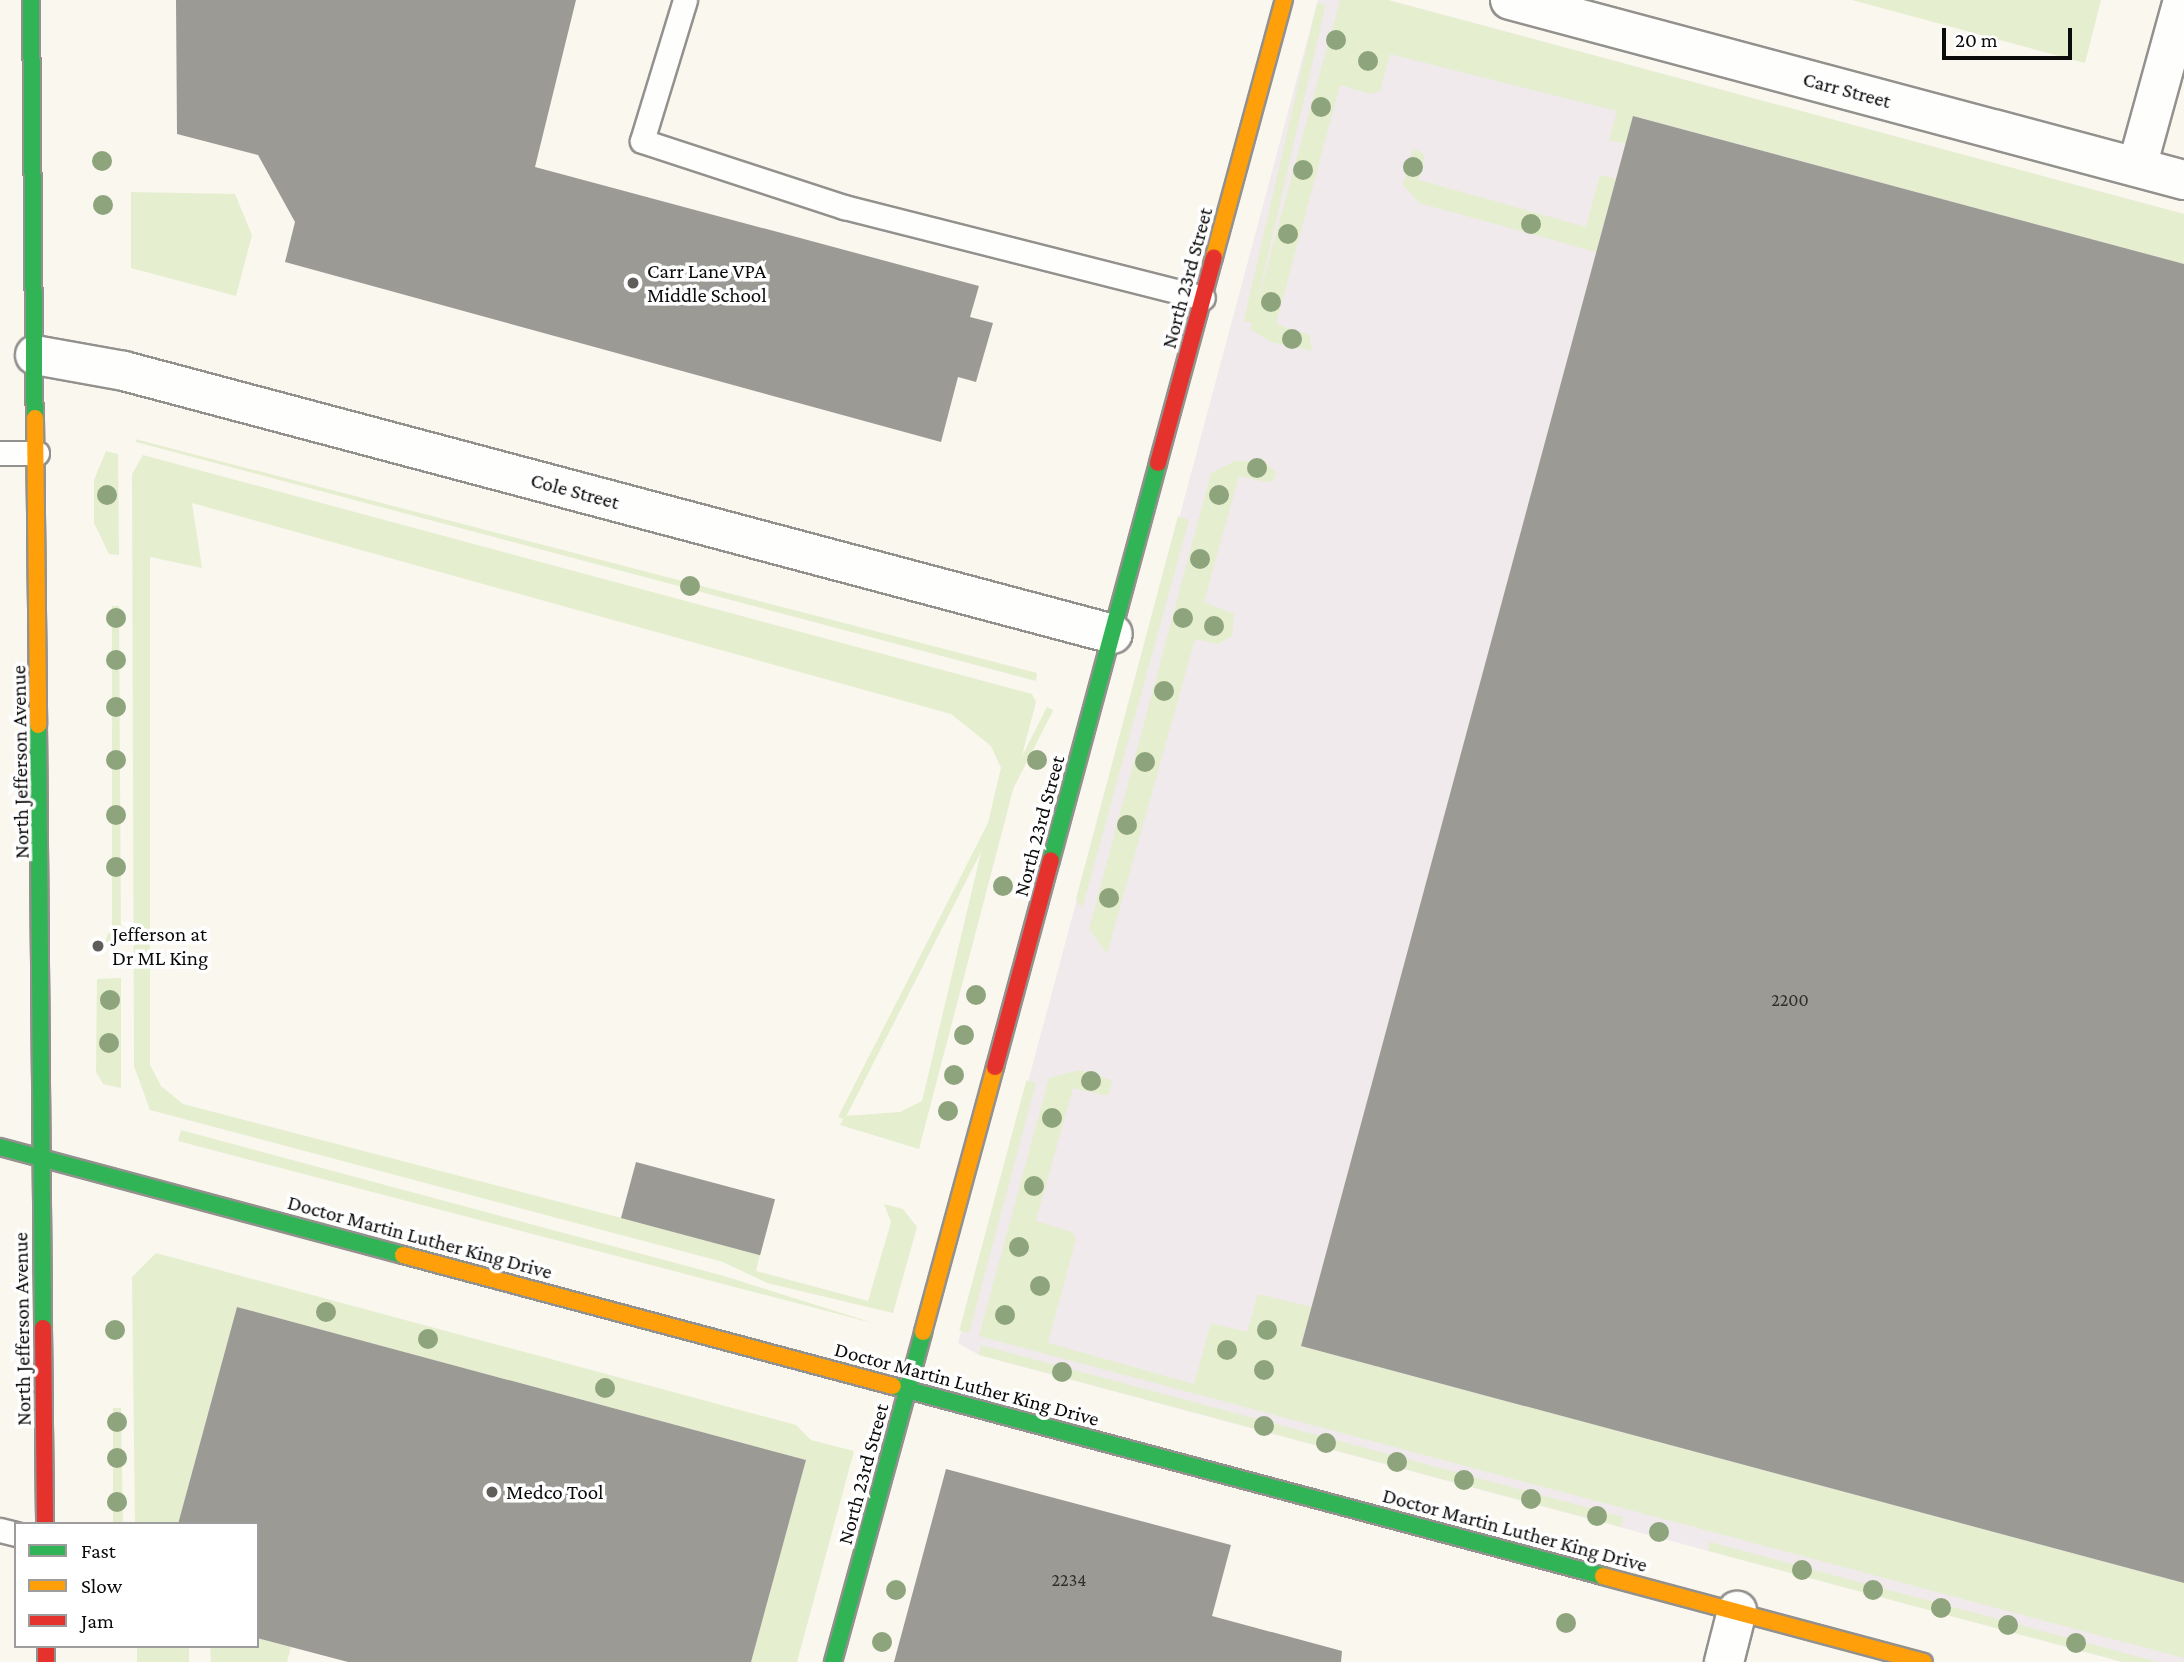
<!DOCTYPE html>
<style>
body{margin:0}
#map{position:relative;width:2184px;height:1662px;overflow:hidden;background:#faf7ef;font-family:"Crimson Pro",serif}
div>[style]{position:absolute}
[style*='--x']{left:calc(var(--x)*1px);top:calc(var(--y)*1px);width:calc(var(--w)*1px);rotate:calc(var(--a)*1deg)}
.industrial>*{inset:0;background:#f0eaec}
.green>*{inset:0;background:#e6eed0;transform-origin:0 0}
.building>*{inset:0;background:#9c9a95;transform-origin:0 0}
.roads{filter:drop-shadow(2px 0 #93918e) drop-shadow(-2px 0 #93918e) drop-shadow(0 2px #93918e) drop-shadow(0 -2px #93918e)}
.lane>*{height:23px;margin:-11.5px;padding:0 11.5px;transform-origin:11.5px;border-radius:11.5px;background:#fefefd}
.street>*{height:38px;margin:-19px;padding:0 19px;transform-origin:19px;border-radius:19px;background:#fefefd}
.fast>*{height:16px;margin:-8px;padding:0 8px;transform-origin:8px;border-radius:8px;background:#30b455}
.slow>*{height:16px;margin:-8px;padding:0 8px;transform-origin:8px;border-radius:8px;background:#ff9f0a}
.jam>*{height:16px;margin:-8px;padding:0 8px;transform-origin:8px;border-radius:8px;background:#e5322d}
.trees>*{width:20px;height:20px;margin:-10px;border-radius:50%;background:#8ea47c}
.dots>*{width:19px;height:19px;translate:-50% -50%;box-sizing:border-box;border:4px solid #fff;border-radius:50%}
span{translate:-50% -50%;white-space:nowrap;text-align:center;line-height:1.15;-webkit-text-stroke:7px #fff;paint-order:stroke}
.number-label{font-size:18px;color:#2f2f2e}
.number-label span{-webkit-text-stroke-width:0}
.street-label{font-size:21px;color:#0b0b0b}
.poi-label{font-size:21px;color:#0b0b0b}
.left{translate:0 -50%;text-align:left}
.legend{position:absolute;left:14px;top:1522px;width:245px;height:126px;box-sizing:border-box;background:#fff;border:2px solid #9d9d9d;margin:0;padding:9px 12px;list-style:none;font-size:21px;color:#0b0b0b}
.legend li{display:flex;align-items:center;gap:14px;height:35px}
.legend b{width:35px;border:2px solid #9d9d9d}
.scale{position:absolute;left:1942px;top:28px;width:130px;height:32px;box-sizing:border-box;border:4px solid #0b0b0b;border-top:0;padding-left:9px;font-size:21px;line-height:24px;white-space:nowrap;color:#0b0b0b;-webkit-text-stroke:5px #fff;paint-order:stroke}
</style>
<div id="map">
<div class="industrial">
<i style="clip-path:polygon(1318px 0,1388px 0,2184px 214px,2184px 1662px,2122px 1662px,979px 1355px,958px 1343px)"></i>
</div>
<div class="green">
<i style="clip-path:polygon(1340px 0,1388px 0,2184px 214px,2184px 264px,1634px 116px,1626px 144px,1609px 140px,1617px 111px,1390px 54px,1380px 91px,1371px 94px,1340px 85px,1276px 324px,1310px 335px,1312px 351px,1271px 342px,1250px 329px)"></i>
<i style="clip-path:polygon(1852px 0,2101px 0,2085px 63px)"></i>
<i style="left:1317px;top:3px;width:9px;height:326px;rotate:13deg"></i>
<i style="clip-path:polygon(1413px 148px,1425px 155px,1419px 180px,1586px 227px,1600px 175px,1617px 179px,1596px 252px,1419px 203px,1403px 185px)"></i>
<i style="clip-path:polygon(131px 192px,235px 194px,252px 235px,236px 296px,131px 268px)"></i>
<i style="clip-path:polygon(135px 439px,1037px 673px,1036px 681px,136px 442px)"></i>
<i style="clip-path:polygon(106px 451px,118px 454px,119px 555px,109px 554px,94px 523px,94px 480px)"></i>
<i style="clip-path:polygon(143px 455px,1032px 694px,1036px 702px,919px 1149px,840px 1125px,845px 1116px,900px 1112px,922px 1101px,1001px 768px,991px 746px,951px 714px,192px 503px,202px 568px,150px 557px,150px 1065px,161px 1086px,183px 1104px,760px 1254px,756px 1271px,868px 1301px,891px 1222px,884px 1204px,903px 1209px,917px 1227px,893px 1313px,767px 1283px,723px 1262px,150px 1110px,134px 1066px,132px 474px)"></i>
<i style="clip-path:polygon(1235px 461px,1263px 461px,1276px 472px,1273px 481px,1266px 482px,1239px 476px,1204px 602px,1234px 614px,1232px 636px,1218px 644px,1195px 639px,1107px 954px,1089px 929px,1211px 473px)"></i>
<i style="clip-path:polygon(1178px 516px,1189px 520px,1082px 909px,1076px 899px)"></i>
<i style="clip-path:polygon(112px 606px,119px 606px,121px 944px,104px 944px,112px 925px)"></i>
<i style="left:1047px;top:707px;width:7px;height:460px;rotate:27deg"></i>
<i style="clip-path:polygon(121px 978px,121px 1088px,103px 1084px,96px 1072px,97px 979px)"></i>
<i style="clip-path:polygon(1079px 1070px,1112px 1080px,1109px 1094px,1103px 1095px,1073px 1088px,1036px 1221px,1072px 1232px,1076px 1239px,1048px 1343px,1194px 1384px,1211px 1323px,1247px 1332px,1258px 1294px,1312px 1307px,1301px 1346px,2184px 1583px,2184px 1658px,979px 1336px,1049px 1078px)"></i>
<i style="left:1036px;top:1083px;width:259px;height:10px;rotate:105deg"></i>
<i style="clip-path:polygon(181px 1130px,724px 1276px,876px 1324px,178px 1141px)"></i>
<i style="clip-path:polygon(156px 1253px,796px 1425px,811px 1440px,854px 1451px,797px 1662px,751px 1662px,806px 1460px,237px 1307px,178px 1524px,135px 1524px,132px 1277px)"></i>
<i style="left:981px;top:1345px;width:665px;height:10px;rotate:15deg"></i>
<i style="clip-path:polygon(113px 1408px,121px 1408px,123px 1524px,113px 1524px)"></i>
<i style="left:1710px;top:1542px;width:466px;height:9px;rotate:15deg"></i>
<i style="clip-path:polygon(257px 1638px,291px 1647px,287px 1662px,211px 1662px,210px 1646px,257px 1646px)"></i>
<i style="left:137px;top:1646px;width:52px;height:16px"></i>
</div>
<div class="building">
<i style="clip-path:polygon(176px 0,576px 0,535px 167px,979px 286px,970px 317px,993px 323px,976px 382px,958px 377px,941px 442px,285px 262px,295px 222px,258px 155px,177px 134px)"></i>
<i style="clip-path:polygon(1633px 116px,2184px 264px,2184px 1583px,1301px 1346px)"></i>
<i style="left:636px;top:1162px;width:144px;height:58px;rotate:15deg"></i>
<i style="clip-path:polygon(237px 1307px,806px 1460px,751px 1662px,348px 1662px,257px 1638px,257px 1524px,178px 1524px)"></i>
<i style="clip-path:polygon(946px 1469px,1231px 1545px,1212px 1616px,1342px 1651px,1341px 1662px,894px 1662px)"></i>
</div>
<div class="roads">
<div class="lane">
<i style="--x:685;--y:0;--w:147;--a:107"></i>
<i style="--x:642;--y:141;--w:213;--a:18.1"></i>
<i style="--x:844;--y:207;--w:370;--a:14.2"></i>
<i style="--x:0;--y:453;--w:37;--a:0"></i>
<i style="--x:0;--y:1530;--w:16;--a:14"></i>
</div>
<div class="street">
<i style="--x:1510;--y:0;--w:698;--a:14.95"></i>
<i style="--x:2137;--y:167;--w:173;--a:-74.6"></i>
<i style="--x:35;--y:355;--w:90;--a:10.2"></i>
<i style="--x:124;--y:371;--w:1023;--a:14.89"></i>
<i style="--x:1724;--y:1662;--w:53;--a:-75.7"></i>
</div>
<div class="fast">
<i style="--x:31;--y:0;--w:418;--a:89.5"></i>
<i style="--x:38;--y:725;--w:603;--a:89.52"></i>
<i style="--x:1051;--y:860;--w:411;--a:-74.9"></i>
<i style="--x:0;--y:1147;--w:417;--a:15"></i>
<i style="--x:893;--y:1386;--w:735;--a:14.98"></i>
<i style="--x:833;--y:1662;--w:342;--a:-74.7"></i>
</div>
<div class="slow">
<i style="--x:1214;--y:257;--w:266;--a:-74.8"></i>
<i style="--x:35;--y:418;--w:307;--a:89.4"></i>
<i style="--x:403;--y:1255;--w:507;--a:14.97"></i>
<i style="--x:923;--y:1332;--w:275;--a:-74.8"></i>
<i style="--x:1603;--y:1576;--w:332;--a:15"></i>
</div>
<div class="jam">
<i style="--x:1158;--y:463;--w:213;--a:-74.8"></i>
<i style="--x:995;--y:1067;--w:214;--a:-74.9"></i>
<i style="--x:43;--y:1328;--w:196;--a:89.4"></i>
<i style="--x:46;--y:1646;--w:16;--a:90"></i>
</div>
</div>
<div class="trees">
<i style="left:1336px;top:40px"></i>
<i style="left:1368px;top:61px"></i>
<i style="left:1321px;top:107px"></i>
<i style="left:102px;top:161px"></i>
<i style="left:1413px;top:167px"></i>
<i style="left:1303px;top:170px"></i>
<i style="left:103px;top:205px"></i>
<i style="left:1531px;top:224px"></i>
<i style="left:1288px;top:234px"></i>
<i style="left:1271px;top:302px"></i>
<i style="left:1292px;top:339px"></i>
<i style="left:1257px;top:468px"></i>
<i style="left:107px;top:495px"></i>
<i style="left:1219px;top:495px"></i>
<i style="left:1200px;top:559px"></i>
<i style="left:690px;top:586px"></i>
<i style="left:116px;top:618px"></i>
<i style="left:1183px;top:618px"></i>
<i style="left:1214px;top:626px"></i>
<i style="left:116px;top:660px"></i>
<i style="left:1164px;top:691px"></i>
<i style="left:116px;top:707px"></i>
<i style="left:116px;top:760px"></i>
<i style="left:1037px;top:760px"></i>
<i style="left:1145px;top:762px"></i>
<i style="left:116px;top:815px"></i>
<i style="left:1127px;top:825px"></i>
<i style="left:116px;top:867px"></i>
<i style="left:1003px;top:886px"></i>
<i style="left:1109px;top:898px"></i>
<i style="left:976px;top:995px"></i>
<i style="left:110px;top:1000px"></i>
<i style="left:964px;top:1035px"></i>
<i style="left:109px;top:1043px"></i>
<i style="left:954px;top:1075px"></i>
<i style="left:1091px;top:1081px"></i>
<i style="left:948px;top:1111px"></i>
<i style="left:1052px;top:1118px"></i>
<i style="left:1034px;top:1186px"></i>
<i style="left:1019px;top:1247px"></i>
<i style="left:1040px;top:1286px"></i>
<i style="left:326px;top:1312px"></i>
<i style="left:1005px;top:1315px"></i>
<i style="left:115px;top:1330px"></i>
<i style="left:1267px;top:1330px"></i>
<i style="left:428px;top:1339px"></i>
<i style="left:1227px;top:1350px"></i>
<i style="left:1264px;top:1370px"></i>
<i style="left:1062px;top:1372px"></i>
<i style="left:605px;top:1388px"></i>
<i style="left:117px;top:1422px"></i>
<i style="left:1264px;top:1426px"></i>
<i style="left:1326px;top:1443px"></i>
<i style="left:117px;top:1458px"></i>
<i style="left:1397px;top:1462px"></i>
<i style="left:1464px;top:1480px"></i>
<i style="left:1531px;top:1499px"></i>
<i style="left:117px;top:1502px"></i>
<i style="left:1597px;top:1516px"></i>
<i style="left:1659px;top:1532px"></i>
<i style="left:1802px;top:1570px"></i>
<i style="left:896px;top:1590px"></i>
<i style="left:1873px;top:1590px"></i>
<i style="left:1941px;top:1608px"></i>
<i style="left:1566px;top:1623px"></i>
<i style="left:2008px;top:1625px"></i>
<i style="left:882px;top:1642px"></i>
<i style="left:2076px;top:1643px"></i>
</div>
<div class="dots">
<i style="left:633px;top:283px;background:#5f5e5b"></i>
<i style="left:98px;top:946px;background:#5f5e5b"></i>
<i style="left:492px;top:1492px;background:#5f5e5b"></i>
</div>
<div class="number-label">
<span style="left:1790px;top:1000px">2200</span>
<span style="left:1069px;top:1580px">2234</span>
</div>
<div class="street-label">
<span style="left:1847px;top:90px;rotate:15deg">Carr Street</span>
<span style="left:1187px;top:278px;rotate:-75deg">North 23rd Street</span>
<span style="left:575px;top:491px;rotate:15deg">Cole Street</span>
<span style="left:20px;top:762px;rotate:-91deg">North Jefferson Avenue</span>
<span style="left:1039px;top:826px;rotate:-75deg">North 23rd Street</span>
<span style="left:420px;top:1237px;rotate:15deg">Doctor Martin Luther King Drive</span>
<span style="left:22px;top:1329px;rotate:-91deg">North Jefferson Avenue</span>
<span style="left:967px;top:1384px;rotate:15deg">Doctor Martin Luther King Drive</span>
<span style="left:863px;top:1474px;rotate:-75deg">North 23rd Street</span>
<span style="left:1515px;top:1530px;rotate:15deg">Doctor Martin Luther King Drive</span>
</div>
<div class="poi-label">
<span class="left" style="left:647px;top:283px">Carr Lane VPA<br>Middle School</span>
<span class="left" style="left:112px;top:946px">Jefferson at<br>Dr ML King</span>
<span class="left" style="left:506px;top:1492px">Medco Tool</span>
</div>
<ul class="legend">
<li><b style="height:9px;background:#30b455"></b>Fast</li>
<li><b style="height:9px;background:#ff9f0a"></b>Slow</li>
<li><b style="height:9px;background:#e5322d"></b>Jam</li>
</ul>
<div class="scale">20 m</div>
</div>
